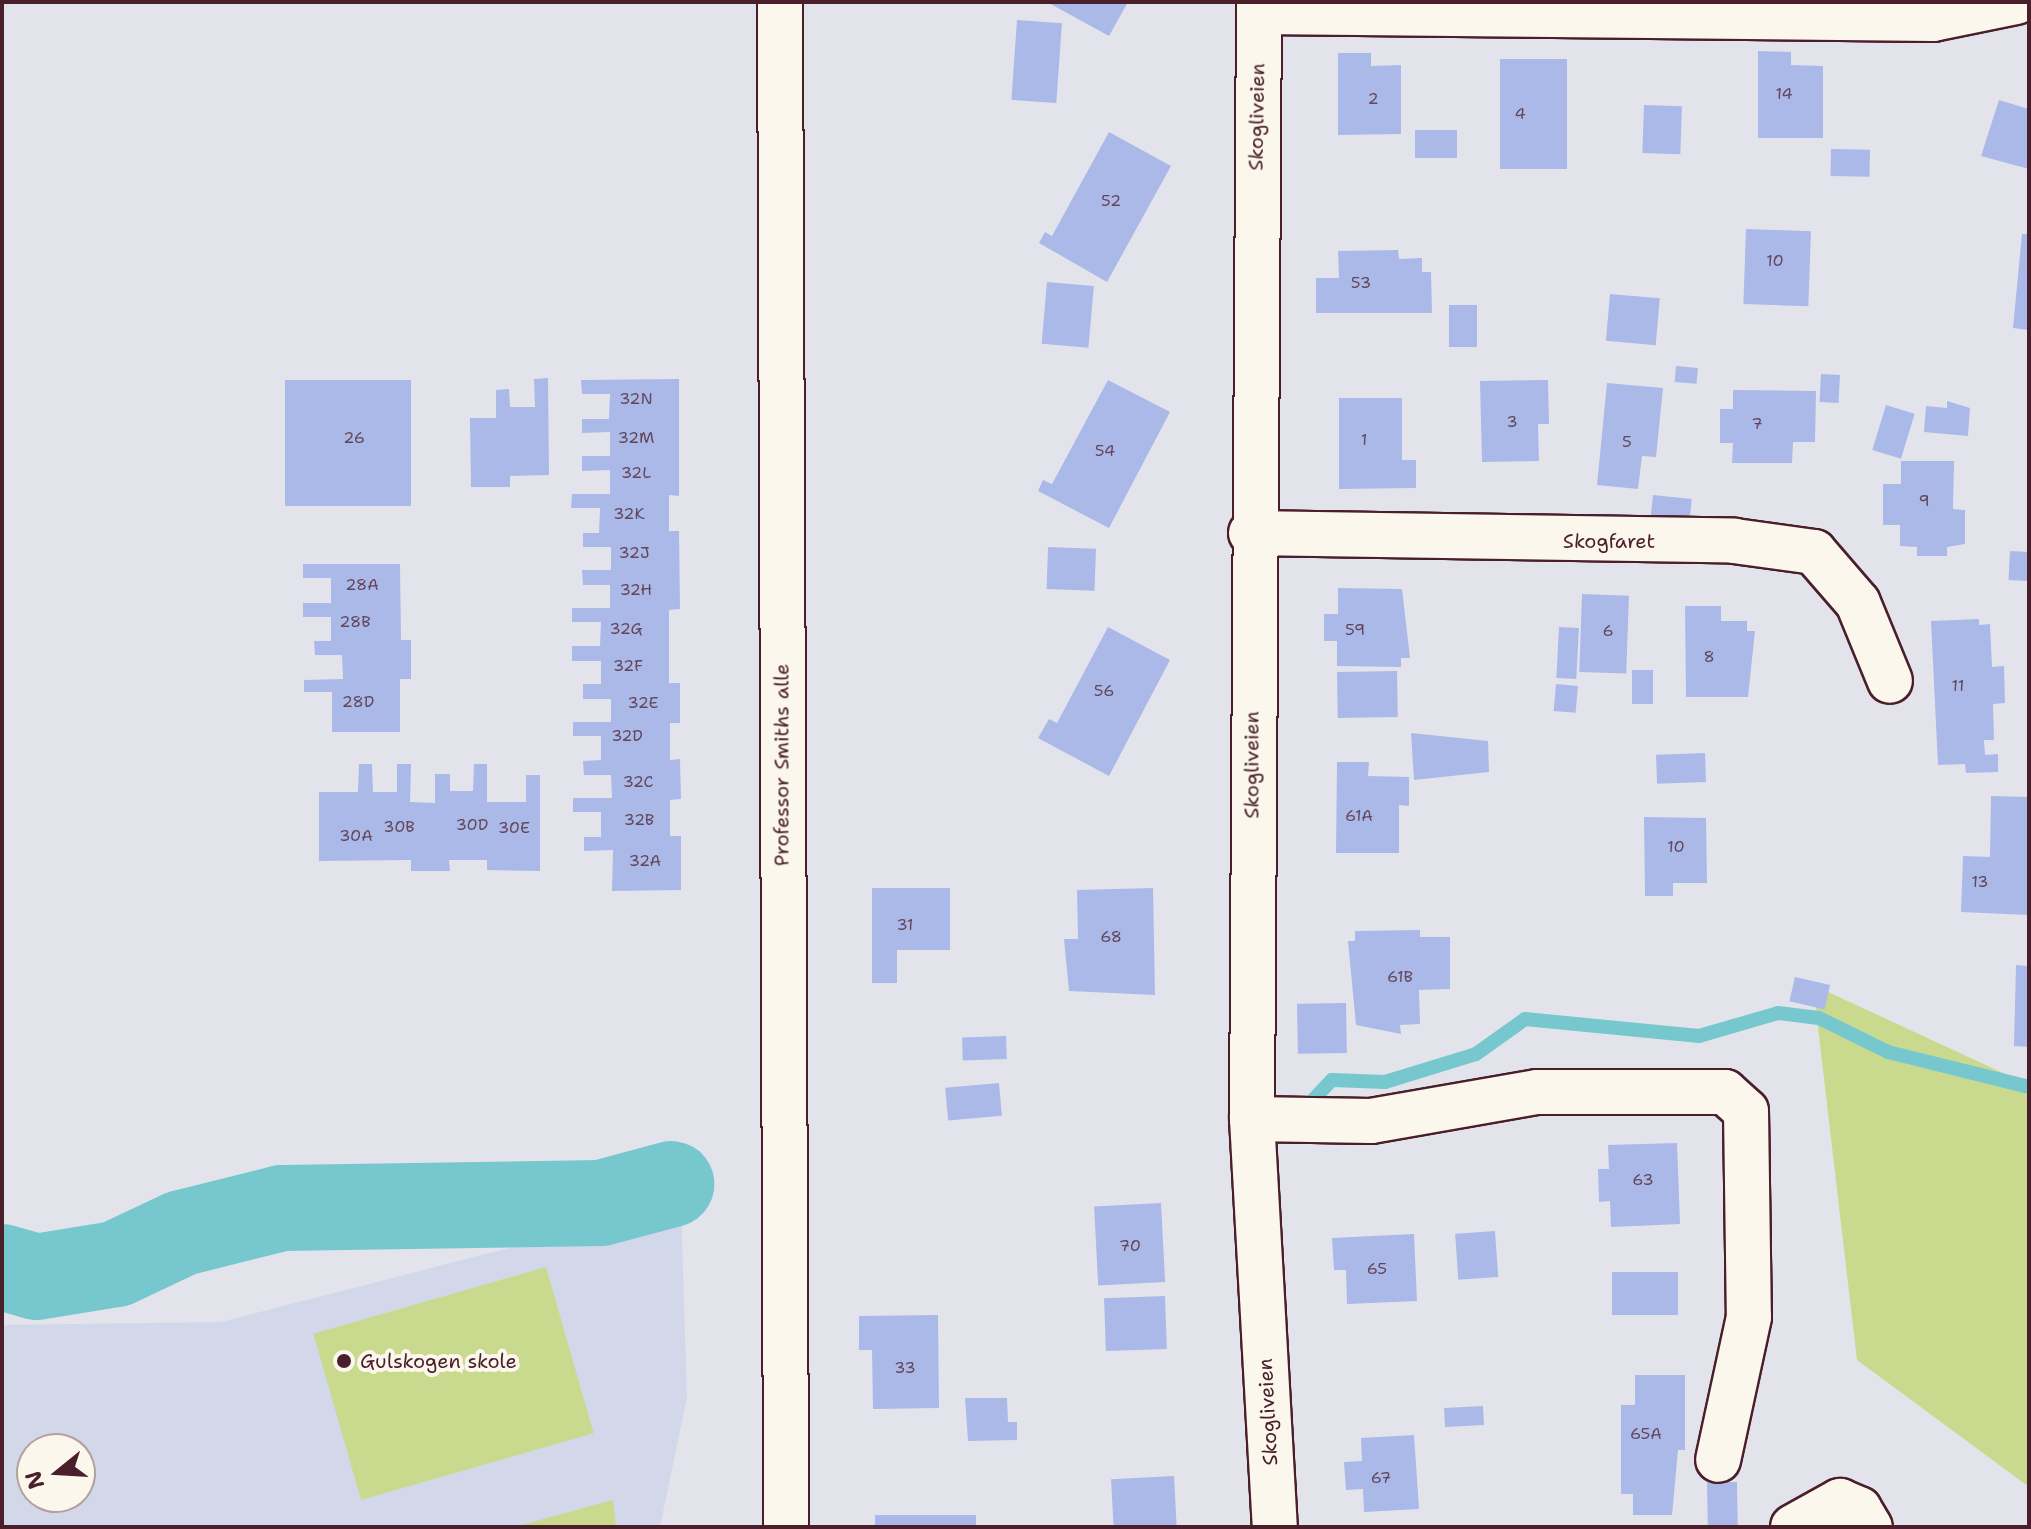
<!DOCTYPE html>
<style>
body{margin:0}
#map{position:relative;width:2031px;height:1529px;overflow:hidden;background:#e3e4eb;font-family:"Shantell Sans",sans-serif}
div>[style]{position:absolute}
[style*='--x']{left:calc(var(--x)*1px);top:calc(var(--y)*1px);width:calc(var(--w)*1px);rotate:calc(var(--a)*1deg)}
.built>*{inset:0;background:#d2d7ea}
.green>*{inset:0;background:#c9da8f;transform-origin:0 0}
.stream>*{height:14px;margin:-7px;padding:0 7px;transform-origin:7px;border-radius:7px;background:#77c8ce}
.river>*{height:86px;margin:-43px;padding:0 43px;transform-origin:43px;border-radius:43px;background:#77c8ce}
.building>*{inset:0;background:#abb9e9;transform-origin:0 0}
.roads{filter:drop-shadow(2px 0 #4a1f2b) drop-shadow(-2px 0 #4a1f2b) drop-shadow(0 2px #4a1f2b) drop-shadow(0 -2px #4a1f2b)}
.minor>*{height:44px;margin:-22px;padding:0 22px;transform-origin:22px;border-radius:22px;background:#fbf7ec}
.dots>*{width:22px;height:22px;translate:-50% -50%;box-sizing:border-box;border:4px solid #fbf7ec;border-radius:50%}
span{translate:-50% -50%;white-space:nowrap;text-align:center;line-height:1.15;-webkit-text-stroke:8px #fbf7ec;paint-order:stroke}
.number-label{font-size:16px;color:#62465a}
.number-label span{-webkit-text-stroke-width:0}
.street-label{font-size:20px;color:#4a1f2b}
.poi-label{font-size:20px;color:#4a1f2b}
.left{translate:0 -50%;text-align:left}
.frame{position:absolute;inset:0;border:4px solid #4a1f2b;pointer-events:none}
.north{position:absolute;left:16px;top:1433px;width:80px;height:80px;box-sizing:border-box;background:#fbf7ec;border:2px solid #b4a19f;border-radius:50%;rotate:252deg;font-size:22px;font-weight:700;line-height:32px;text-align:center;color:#4a1f2b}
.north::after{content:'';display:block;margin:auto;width:28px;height:36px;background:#4a1f2b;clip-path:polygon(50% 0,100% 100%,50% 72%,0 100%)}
</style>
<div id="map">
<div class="built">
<i style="clip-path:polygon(evenodd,681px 1204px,687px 1397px,660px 1527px,2px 1527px,2px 1325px,221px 1322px,681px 1204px,32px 1449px,80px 1449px,80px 1497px,32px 1497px,32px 1449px)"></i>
</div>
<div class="green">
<i style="clip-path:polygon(1813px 985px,2029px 1085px,2029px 1487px,1857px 1360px)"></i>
<i style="left:546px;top:1267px;width:173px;height:242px;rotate:74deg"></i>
<i style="clip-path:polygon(613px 1500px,616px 1527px,514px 1527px)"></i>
</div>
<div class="stream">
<i style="--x:1314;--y:1099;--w:26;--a:-47"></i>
<i style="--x:1332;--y:1080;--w:53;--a:2.2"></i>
<i style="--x:1385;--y:1082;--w:95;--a:-17.1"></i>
<i style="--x:1476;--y:1054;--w:60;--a:-35.5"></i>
<i style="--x:1525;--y:1019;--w:175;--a:5.6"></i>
<i style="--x:1699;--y:1036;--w:82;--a:-16.2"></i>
<i style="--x:1778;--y:1013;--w:41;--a:7"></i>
<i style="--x:1819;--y:1018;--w:77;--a:26.2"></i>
<i style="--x:1888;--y:1052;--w:145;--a:13.9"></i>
</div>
<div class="river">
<i style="--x:2;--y:1267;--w:35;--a:16"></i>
<i style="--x:36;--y:1277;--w:81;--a:-9.2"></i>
<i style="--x:116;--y:1264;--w:73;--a:-25.2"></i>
<i style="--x:182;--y:1233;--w:103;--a:-14"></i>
<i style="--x:282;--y:1208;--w:319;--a:-0.9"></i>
<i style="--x:601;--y:1203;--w:73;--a:-15"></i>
</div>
<div class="building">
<i style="clip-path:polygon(1047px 2px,1128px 2px,1109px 36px)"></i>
<i style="left:1017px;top:20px;width:45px;height:80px;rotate:4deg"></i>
<i style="clip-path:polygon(1758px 51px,1791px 52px,1791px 65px,1823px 66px,1823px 138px,1758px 138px)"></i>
<i style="clip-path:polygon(1338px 53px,1371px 53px,1371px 66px,1401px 65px,1401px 134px,1338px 135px)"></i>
<i style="left:1500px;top:59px;width:67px;height:110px"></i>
<i style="clip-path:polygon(1999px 100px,2029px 109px,2029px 169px,1981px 156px)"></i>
<i style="left:1644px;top:105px;width:38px;height:48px;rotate:2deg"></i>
<i style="left:1457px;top:130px;width:28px;height:42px;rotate:90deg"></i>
<i style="clip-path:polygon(1109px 132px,1171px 166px,1107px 282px,1039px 243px,1045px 232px,1052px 236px)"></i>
<i style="left:1831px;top:149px;width:39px;height:27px;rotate:1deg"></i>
<i style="left:1746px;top:229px;width:65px;height:75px;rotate:2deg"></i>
<i style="clip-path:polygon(2022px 234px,2029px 234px,2029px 330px,2013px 328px)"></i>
<i style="clip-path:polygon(1398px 250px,1399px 259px,1422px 258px,1422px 272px,1431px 272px,1432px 313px,1316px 313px,1316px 278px,1339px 278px,1338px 251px)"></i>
<i style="left:1047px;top:282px;width:47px;height:62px;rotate:5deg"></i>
<i style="left:1610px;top:294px;width:50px;height:47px;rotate:5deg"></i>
<i style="left:1449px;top:305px;width:28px;height:42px"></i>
<i style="left:1676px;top:366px;width:22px;height:16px;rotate:5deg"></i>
<i style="left:1821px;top:374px;width:19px;height:28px;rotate:3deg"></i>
<i style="clip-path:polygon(548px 378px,549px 475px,510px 476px,510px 487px,471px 487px,470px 418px,496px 418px,496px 390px,509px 389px,510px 407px,535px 407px,534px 379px)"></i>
<i style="clip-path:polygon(679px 379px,679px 496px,669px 495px,669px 531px,679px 531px,680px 609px,669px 610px,669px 683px,680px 683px,680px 723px,670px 723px,670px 760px,680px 759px,681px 799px,670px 800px,670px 836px,681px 836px,681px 890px,612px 891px,613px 850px,584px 851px,584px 837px,601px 837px,601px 812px,573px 812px,573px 798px,612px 798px,611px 775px,584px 775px,583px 761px,601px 760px,601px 736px,573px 736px,573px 722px,611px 722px,611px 699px,583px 699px,583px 684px,601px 684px,601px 661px,572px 661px,572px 646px,600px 646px,601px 622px,572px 622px,572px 608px,610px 608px,610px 585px,583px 585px,582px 570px,611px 570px,611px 547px,583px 547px,583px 533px,599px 533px,600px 508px,571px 508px,572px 494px,610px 494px,610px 470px,582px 471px,582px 456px,610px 456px,610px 432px,582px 433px,582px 419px,609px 419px,610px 394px,582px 394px,581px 380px)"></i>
<i style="left:285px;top:380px;width:126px;height:126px"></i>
<i style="clip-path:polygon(1108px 380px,1170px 412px,1109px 528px,1038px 491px,1043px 480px,1052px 484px)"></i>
<i style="clip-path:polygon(1548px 380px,1549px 424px,1538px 424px,1539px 461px,1482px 462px,1480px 381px)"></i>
<i style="clip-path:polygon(1607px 383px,1663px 388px,1656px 457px,1642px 456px,1638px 489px,1597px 485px)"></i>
<i style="clip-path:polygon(1733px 390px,1816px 391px,1815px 442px,1793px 442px,1792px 463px,1732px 463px,1733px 443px,1720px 443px,1720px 409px,1733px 409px)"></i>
<i style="clip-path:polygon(1339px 398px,1402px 398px,1402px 460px,1416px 460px,1416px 488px,1339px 489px)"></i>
<i style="clip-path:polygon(1947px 401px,1970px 408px,1968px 436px,1924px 432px,1926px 406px,1947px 408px)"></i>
<i style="left:1886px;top:405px;width:30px;height:47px;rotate:17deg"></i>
<i style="clip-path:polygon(1901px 461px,1954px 461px,1953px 509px,1965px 510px,1965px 544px,1947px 547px,1947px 556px,1917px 556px,1917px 547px,1900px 546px,1900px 525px,1883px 525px,1883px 484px,1901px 484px)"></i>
<i style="left:1653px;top:495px;width:39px;height:22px;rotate:6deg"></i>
<i style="left:1048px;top:547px;width:48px;height:42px;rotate:2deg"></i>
<i style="left:2010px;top:551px;width:19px;height:29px;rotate:3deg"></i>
<i style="clip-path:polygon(303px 564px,400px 564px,401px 640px,411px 640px,411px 679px,400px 679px,400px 732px,332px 732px,332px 692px,304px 692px,304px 680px,343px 679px,342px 655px,315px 655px,314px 641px,331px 641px,331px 617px,303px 617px,303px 603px,331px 603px,331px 578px,303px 578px)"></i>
<i style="clip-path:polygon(1338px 588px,1402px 589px,1410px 658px,1401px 658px,1401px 667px,1337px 666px,1337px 641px,1324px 641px,1324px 614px,1338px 614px)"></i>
<i style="left:1582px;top:594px;width:47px;height:78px;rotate:2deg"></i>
<i style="clip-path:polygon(1685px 606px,1721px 606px,1721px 621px,1747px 621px,1747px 631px,1755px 631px,1748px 697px,1686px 697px)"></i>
<i style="clip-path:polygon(1979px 619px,1979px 625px,1990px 624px,1992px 667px,2004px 666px,2005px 703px,1993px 704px,1994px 740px,1984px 740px,1985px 755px,1998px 754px,1998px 772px,1966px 773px,1965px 764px,1938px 765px,1931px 621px)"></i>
<i style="clip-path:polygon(1108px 627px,1170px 660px,1109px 776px,1038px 738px,1049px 719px,1057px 723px)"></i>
<i style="left:1559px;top:627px;width:20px;height:51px;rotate:3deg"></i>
<i style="left:1632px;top:670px;width:21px;height:34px"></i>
<i style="left:1397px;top:671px;width:46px;height:60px;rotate:89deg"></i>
<i style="left:1556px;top:684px;width:22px;height:27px;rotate:5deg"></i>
<i style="clip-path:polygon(1411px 733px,1488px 741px,1489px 772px,1414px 780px)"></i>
<i style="left:1705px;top:753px;width:29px;height:49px;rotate:88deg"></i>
<i style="clip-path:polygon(1337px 762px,1369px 762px,1368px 776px,1409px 777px,1409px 806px,1399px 805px,1399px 853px,1336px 853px)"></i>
<i style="clip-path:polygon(359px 764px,372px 764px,373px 792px,397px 792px,397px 764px,411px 764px,410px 802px,435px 803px,435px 774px,450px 774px,450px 791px,473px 791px,474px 764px,487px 764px,487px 802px,526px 802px,526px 775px,540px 775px,540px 871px,487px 870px,487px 860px,449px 860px,450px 871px,411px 871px,411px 860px,319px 861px,319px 792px,358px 792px)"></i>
<i style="clip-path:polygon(1991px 796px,2029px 797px,2029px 915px,1961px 912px,1963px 856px,1990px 857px)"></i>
<i style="clip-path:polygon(1644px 817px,1706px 818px,1707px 883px,1673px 883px,1673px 896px,1645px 896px)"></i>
<i style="clip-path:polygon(872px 888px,950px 888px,950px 950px,897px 950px,897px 983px,872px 983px)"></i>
<i style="clip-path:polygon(1153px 888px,1155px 995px,1069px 991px,1064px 939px,1078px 939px,1077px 890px)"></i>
<i style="clip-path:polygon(1420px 930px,1420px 937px,1450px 937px,1450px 989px,1419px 990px,1420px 1024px,1400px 1025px,1401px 1034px,1356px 1025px,1348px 941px,1355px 941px,1355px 931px)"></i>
<i style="clip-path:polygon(2016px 965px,2029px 966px,2029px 1047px,2014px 1046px)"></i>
<i style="left:1795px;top:977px;width:36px;height:25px;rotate:13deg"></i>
<i style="left:1346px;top:1003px;width:50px;height:49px;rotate:89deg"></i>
<i style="left:1006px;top:1036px;width:23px;height:44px;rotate:88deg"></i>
<i style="left:999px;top:1083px;width:33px;height:54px;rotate:85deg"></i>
<i style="clip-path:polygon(1677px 1143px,1680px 1224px,1611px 1227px,1610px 1201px,1599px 1202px,1598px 1169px,1609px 1169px,1608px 1145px)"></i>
<i style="left:1161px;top:1203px;width:79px;height:67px;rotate:87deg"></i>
<i style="left:1495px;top:1231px;width:46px;height:40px;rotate:86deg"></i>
<i style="clip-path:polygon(1414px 1234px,1417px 1301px,1347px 1304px,1346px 1270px,1334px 1270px,1332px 1238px)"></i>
<i style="left:1612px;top:1272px;width:66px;height:43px"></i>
<i style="left:1165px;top:1296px;width:53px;height:61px;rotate:88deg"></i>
<i style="clip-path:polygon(938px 1315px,939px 1408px,873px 1409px,872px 1350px,859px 1350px,859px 1316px)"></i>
<i style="clip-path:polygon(1635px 1375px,1685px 1375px,1685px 1450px,1678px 1450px,1672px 1515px,1633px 1515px,1633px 1494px,1621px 1494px,1621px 1405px,1635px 1405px)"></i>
<i style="clip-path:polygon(965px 1398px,1007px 1398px,1008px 1422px,1017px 1422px,1017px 1440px,968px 1441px)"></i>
<i style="left:1483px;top:1406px;width:19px;height:39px;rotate:87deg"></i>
<i style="clip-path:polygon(1414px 1435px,1419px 1509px,1364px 1512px,1363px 1489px,1346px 1490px,1344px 1462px,1362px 1461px,1361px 1438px)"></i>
<i style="left:1174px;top:1476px;width:51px;height:63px;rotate:87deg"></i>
<i style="left:1737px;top:1482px;width:45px;height:30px;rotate:89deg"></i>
<i style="left:976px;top:1515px;width:12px;height:101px;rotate:90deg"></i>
</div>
<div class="roads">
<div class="minor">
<i style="--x:780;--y:2;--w:1525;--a:89.77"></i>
<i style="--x:1259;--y:2;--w:1117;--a:90.36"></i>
<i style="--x:1252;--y:1119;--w:409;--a:86.8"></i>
<i style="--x:1259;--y:12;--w:674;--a:0.6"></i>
<i style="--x:1933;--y:19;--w:85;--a:-11.6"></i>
<i style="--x:1251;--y:533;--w:483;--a:0.9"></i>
<i style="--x:1734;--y:541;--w:81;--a:7.8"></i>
<i style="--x:1814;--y:552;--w:67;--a:49.2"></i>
<i style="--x:1858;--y:603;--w:84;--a:67.7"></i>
<i style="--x:1252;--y:1119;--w:119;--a:1"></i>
<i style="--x:1371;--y:1121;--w:169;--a:-9.9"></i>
<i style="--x:1537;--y:1092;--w:188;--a:0"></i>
<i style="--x:1725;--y:1092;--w:28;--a:42"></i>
<i style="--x:1746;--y:1111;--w:206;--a:89.2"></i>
<i style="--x:1749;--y:1317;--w:146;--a:102.2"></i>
<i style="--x:1793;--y:1527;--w:54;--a:-29"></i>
<i style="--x:1840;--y:1501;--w:21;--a:23"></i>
<i style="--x:1859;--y:1509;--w:21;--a:59"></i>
</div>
</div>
<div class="dots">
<i style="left:344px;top:1361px;background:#4a1f2b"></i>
</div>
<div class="number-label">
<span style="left:1784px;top:94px">14</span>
<span style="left:1373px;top:99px">2</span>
<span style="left:1520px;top:114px">4</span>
<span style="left:1111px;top:201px">52</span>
<span style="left:1775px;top:261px">10</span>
<span style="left:1361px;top:283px">53</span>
<span style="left:636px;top:399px">32N</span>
<span style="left:1512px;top:422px">3</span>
<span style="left:1757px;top:424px">7</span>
<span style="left:354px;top:438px">26</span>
<span style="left:636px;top:438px">32M</span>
<span style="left:1364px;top:440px">1</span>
<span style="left:1627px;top:442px">5</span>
<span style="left:1105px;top:451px">54</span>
<span style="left:636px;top:473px">32L</span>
<span style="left:1924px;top:501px">9</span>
<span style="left:629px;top:514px">32K</span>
<span style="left:634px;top:553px">32J</span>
<span style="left:362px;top:585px">28A</span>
<span style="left:636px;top:590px">32H</span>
<span style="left:355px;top:622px">28B</span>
<span style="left:626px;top:629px">32G</span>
<span style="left:1355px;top:630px">59</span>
<span style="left:1608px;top:631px">6</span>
<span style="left:1709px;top:657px">8</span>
<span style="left:628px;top:666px">32F</span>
<span style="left:1958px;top:686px">11</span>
<span style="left:1104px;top:691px">56</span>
<span style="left:358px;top:702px">28D</span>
<span style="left:643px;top:703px">32E</span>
<span style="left:627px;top:736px">32D</span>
<span style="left:638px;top:782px">32C</span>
<span style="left:1359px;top:816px">61A</span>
<span style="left:639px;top:820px">32B</span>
<span style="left:472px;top:825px">30D</span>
<span style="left:399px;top:827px">30B</span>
<span style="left:514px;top:828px">30E</span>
<span style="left:356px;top:836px">30A</span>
<span style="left:1676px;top:847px">10</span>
<span style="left:645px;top:861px">32A</span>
<span style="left:1980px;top:882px">13</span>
<span style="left:905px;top:925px">31</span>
<span style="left:1111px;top:937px">68</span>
<span style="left:1400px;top:977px">61B</span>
<span style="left:1643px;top:1180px">63</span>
<span style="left:1130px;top:1246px">70</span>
<span style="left:1377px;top:1269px">65</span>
<span style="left:905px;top:1368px">33</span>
<span style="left:1646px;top:1434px">65A</span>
<span style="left:1381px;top:1478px">67</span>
</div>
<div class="street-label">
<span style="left:1257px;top:117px;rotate:-89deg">Skogliveien</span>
<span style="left:1609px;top:541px">Skogfaret</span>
<span style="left:782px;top:765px;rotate:-90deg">Professor Smiths alle</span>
<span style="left:1252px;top:765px;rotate:-90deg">Skogliveien</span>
<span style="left:1268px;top:1412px;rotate:-93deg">Skogliveien</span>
</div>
<div class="poi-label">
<span class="left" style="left:360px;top:1361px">Gulskogen skole</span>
</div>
<div class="frame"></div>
<div class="north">N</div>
</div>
